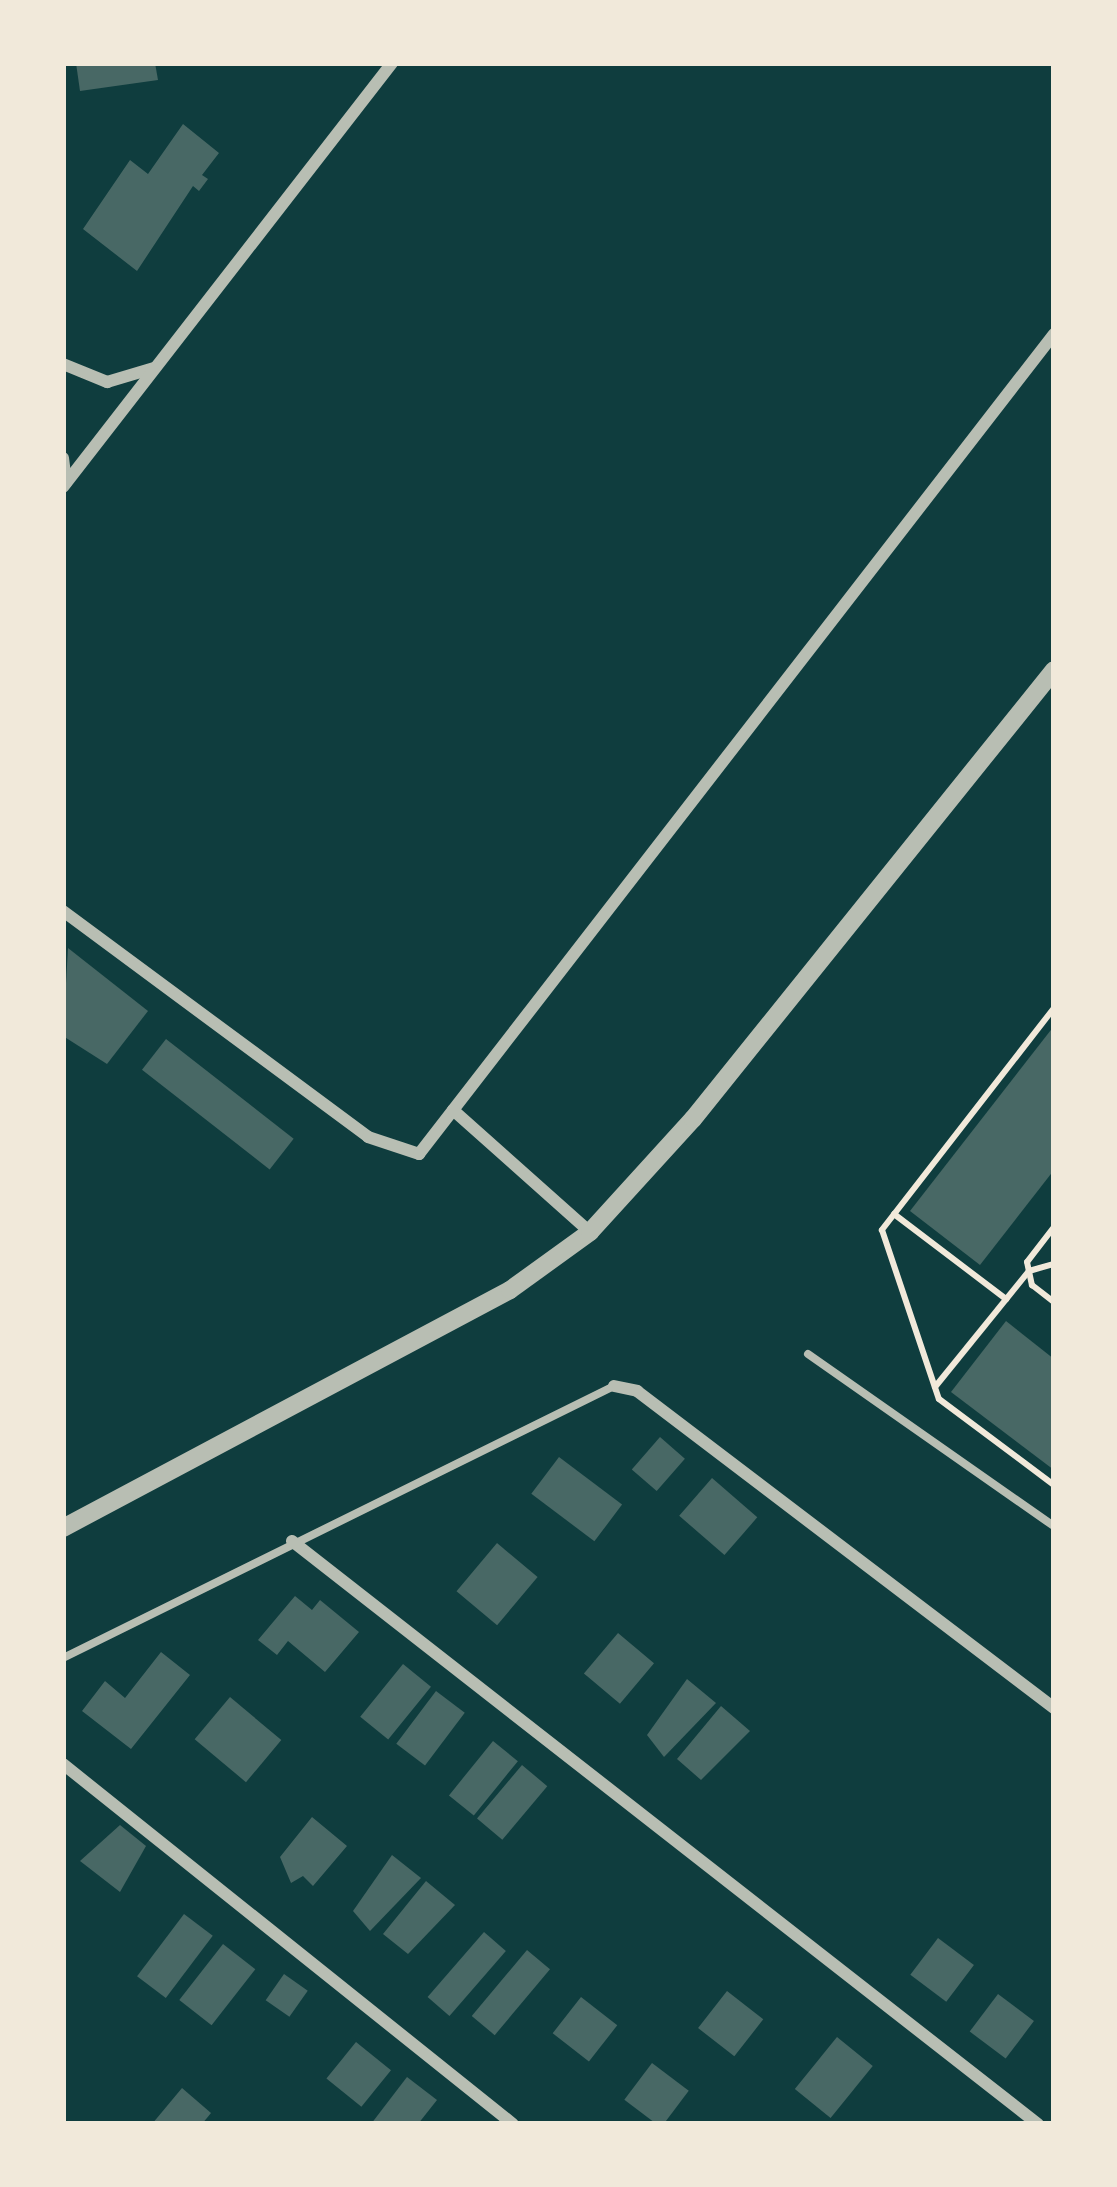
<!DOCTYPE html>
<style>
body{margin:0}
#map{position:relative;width:1117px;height:2187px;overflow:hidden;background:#0f3d3e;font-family:"Nunito Sans",sans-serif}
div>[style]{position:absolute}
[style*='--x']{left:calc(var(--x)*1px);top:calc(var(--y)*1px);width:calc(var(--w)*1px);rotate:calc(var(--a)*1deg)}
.building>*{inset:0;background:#486865;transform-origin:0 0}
.path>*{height:6px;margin:-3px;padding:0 3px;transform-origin:3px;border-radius:3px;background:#f1e9da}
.service>*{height:8px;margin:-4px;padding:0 4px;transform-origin:4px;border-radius:4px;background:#b8beb3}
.minor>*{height:12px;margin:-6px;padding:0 6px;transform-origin:6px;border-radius:6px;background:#b8beb3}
.tertiary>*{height:18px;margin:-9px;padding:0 9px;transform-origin:9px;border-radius:9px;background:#b8beb3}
span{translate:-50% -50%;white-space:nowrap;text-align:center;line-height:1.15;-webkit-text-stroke:9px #f1e9da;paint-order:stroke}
.frame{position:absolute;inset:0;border:66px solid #f1e9da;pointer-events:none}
</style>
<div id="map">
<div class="building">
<i style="clip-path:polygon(76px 63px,155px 63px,158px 80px,80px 91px)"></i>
<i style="clip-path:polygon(183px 124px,219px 153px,202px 175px,208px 179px,199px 191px,193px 186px,137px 271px,83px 229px,130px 160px,148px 174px)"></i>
<i style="clip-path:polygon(68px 948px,148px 1011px,107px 1064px,63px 1036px)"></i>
<i style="clip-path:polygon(1054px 1026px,1054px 1170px,980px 1265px,910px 1211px)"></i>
<i style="left:166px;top:1039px;width:162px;height:39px;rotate:38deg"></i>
<i style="clip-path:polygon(1006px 1321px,1054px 1359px,1054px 1470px,951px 1392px)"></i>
<i style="left:660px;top:1437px;width:33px;height:43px;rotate:41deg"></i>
<i style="left:559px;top:1457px;width:79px;height:46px;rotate:37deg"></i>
<i style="left:712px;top:1478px;width:60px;height:50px;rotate:41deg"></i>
<i style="left:497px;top:1543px;width:53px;height:63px;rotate:40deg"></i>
<i style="clip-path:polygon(295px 1596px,312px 1610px,320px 1600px,359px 1632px,325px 1672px,288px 1641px,277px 1655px,258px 1640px)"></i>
<i style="left:618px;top:1633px;width:47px;height:53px;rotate:40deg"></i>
<i style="clip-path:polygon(161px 1652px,190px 1675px,131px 1749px,82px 1711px,105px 1681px,125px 1698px)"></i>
<i style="left:403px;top:1664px;width:36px;height:68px;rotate:39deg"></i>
<i style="clip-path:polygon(687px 1679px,716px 1703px,664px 1757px,647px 1735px)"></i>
<i style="left:436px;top:1691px;width:36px;height:66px;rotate:37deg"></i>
<i style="left:230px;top:1697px;width:67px;height:55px;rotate:40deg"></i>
<i style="clip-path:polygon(721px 1706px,750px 1731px,701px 1780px,677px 1759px)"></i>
<i style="left:493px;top:1741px;width:32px;height:70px;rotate:39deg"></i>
<i style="left:522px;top:1765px;width:33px;height:70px;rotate:40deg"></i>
<i style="clip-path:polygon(312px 1817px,347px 1846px,313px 1886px,303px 1876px,291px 1883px,280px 1857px)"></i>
<i style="clip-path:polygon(120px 1825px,146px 1846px,120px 1892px,80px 1861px)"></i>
<i style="clip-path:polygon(392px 1855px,421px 1878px,370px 1931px,353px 1911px)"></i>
<i style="clip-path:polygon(426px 1881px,455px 1905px,408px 1954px,383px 1934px)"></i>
<i style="left:184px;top:1914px;width:36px;height:78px;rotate:37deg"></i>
<i style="left:484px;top:1932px;width:29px;height:86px;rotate:41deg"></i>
<i style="left:938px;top:1938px;width:45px;height:46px;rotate:37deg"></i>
<i style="left:223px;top:1944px;width:41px;height:71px;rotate:38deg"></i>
<i style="left:527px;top:1950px;width:30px;height:86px;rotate:40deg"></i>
<i style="left:284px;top:1974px;width:29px;height:32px;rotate:35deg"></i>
<i style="left:727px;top:1991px;width:46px;height:47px;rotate:38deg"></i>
<i style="left:998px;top:1994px;width:45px;height:47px;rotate:37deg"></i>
<i style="left:581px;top:1997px;width:46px;height:46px;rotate:38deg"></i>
<i style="left:837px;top:2037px;width:46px;height:67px;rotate:39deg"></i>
<i style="left:356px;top:2042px;width:45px;height:47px;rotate:39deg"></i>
<i style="left:652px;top:2063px;width:46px;height:46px;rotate:37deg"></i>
<i style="clip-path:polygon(407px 2077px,437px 2100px,418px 2124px,371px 2124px)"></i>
<i style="clip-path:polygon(182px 2088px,211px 2113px,202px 2124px,152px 2124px)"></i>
</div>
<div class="path">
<i style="--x:1054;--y:1008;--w:281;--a:127.8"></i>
<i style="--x:882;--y:1230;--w:178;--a:71.4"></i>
<i style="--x:939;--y:1399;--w:144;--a:36.8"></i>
<i style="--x:894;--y:1214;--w:141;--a:37.2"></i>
<i style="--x:1054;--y:1227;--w:44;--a:127.6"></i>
<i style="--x:1027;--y:1262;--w:24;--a:78"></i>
<i style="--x:1032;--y:1285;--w:28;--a:38"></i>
<i style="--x:935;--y:1387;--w:149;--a:-51"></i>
<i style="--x:1029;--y:1271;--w:26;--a:-16"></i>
</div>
<div class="service">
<i style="--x:808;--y:1354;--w:300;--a:35"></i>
<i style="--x:63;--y:1658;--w:614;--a:-26.27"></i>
</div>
<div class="minor">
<i style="--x:63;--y:364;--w:48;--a:22.2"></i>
<i style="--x:107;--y:382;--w:49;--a:-16.6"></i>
<i style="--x:63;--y:458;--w:25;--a:83"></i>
<i style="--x:63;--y:487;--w:537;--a:-52.19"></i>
<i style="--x:63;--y:911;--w:380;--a:36.5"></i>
<i style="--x:368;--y:1137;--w:54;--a:18.4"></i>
<i style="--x:419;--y:1154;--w:1037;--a:-52.25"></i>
<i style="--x:453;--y:1110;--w:183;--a:41.7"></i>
<i style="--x:614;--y:1386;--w:24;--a:12"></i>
<i style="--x:637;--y:1391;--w:524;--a:37.24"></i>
<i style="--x:292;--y:1541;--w:947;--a:38.01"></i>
<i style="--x:63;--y:1764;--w:576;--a:38.66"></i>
</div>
<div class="tertiary">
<i style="--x:63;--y:1528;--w:506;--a:-28.03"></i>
<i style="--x:510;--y:1290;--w:99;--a:-35.9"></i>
<i style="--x:590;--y:1232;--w:153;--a:-47.7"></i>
<i style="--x:693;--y:1119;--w:576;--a:-51.2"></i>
</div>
<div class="frame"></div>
</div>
